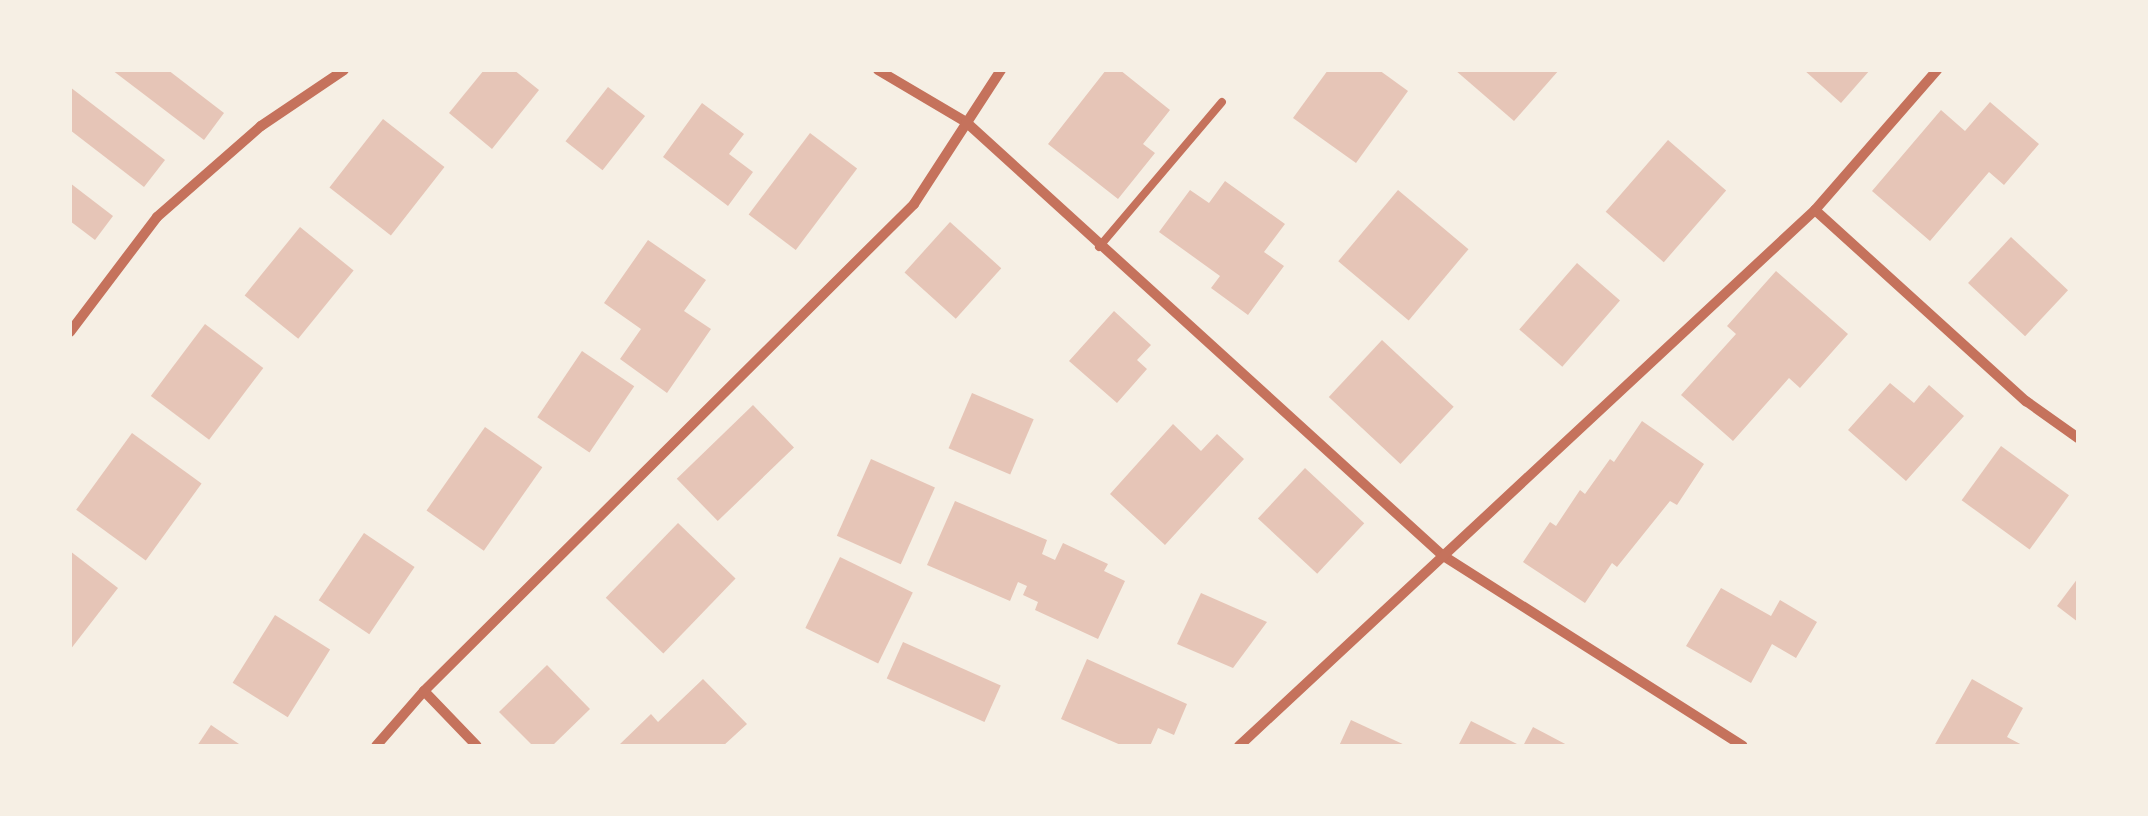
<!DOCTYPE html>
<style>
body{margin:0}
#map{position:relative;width:2148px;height:816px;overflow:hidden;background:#f6efe4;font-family:Ubuntu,sans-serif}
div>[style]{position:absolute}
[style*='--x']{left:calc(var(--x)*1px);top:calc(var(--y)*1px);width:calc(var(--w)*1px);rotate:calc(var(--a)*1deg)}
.building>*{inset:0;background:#e6c5b7;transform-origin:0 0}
.service>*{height:8px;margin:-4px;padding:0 4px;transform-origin:4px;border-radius:4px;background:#c5725c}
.minor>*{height:10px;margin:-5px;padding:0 5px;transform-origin:5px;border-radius:5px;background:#c5725c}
span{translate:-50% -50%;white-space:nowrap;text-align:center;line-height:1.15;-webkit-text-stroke:8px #f6efe4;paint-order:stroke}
.frame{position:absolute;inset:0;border:72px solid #f6efe4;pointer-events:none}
</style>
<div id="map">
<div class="building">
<i style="clip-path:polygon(112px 70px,168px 70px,224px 113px,204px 140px)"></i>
<i style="clip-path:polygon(484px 70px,514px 70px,539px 90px,492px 149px,449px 113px)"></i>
<i style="clip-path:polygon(1106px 70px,1120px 70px,1170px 110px,1143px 144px,1155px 153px,1118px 199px,1048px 144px)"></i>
<i style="clip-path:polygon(1328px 70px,1379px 70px,1408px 91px,1356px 163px,1293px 118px)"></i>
<i style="clip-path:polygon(1455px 70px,1559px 70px,1514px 121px)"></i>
<i style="clip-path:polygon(1804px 70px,1870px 70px,1841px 103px)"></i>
<i style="clip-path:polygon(70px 87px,165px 160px,144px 187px,70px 130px)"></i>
<i style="left:608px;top:87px;width:47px;height:69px;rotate:38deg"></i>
<i style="clip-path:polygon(1990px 102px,2039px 144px,2004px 185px,1989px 172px,1930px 241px,1872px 191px,1941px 110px,1965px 131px)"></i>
<i style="clip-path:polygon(702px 103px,744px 134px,729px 154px,753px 172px,728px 206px,663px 157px)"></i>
<i style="left:383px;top:119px;width:78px;height:87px;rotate:38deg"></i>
<i style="left:810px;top:133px;width:59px;height:102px;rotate:37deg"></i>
<i style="left:1668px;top:140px;width:77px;height:95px;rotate:41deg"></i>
<i style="clip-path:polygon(1225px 181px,1285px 224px,1264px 252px,1284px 266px,1248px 315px,1211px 288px,1220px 276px,1159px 232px,1190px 190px,1209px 203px)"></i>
<i style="clip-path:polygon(70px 183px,113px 216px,95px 240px,70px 221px)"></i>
<i style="left:1398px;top:190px;width:92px;height:93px;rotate:40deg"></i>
<i style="left:950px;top:222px;width:69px;height:68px;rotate:42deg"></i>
<i style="left:300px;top:227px;width:69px;height:88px;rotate:39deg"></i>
<i style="left:2011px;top:237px;width:78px;height:63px;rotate:43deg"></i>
<i style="clip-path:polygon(648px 240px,706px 280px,684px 311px,711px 329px,667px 393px,620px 359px,641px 329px,604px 303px)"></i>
<i style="left:1577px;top:263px;width:57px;height:88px;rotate:41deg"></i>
<i style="clip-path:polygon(1776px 271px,1848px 334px,1800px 388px,1789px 378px,1733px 441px,1681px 395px,1736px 334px,1727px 326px)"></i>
<i style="clip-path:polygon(1114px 311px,1151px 345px,1137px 360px,1147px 369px,1117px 403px,1069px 361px)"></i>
<i style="left:205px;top:324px;width:73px;height:90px;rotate:37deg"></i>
<i style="left:1382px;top:340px;width:98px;height:78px;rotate:43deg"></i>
<i style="left:582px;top:351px;width:63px;height:80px;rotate:34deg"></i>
<i style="clip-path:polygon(1890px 383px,1914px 403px,1929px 385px,1964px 416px,1906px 481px,1848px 430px)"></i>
<i style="left:972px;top:393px;width:67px;height:60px;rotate:23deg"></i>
<i style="left:753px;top:405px;width:59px;height:106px;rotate:46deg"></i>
<i style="clip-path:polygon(1642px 421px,1704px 464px,1677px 505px,1670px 501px,1617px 567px,1612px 563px,1585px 603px,1523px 562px,1550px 522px,1556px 526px,1580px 490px,1585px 494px,1610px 459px,1614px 462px)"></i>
<i style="clip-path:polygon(1173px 424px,1201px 451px,1217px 434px,1244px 459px,1165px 545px,1110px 494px)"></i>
<i style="left:485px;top:427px;width:70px;height:102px;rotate:35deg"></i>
<i style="left:132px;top:433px;width:86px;height:95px;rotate:36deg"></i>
<i style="left:2001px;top:446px;width:84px;height:67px;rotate:36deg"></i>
<i style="left:871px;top:459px;width:70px;height:84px;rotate:24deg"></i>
<i style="left:1305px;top:468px;width:81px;height:69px;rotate:43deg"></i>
<i style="clip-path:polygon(955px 501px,1047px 540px,1042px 554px,1055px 560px,1063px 543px,1108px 564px,1104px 571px,1125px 581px,1098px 639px,1035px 610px,1038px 602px,1023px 595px,1027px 586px,1018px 582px,1010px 601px,927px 565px)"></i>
<i style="left:678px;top:523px;width:80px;height:104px;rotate:44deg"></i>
<i style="left:364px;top:533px;width:61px;height:81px;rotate:34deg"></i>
<i style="clip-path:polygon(70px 551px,118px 588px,70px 650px)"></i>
<i style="left:840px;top:557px;width:81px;height:79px;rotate:26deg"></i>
<i style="clip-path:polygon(2078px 578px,2078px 622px,2057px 606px)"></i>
<i style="clip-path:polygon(1721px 588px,1771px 616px,1780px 600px,1817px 622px,1796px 658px,1772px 644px,1751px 683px,1686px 646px)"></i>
<i style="clip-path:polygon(1201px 593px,1267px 622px,1233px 668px,1177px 644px)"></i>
<i style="left:275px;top:615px;width:65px;height:80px;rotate:32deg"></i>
<i style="left:903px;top:642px;width:107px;height:40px;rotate:24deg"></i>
<i style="clip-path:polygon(1087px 659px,1187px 704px,1174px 735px,1158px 728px,1150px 746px,1123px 746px,1061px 719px)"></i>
<i style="clip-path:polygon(547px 665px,590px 709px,552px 746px,533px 746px,499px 712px)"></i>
<i style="clip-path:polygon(703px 679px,747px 724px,723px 746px,618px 746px,651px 714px,658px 722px)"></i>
<i style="clip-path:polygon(1972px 679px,2023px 708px,2007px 737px,2024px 746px,1934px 746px)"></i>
<i style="clip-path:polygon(1351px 720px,1407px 746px,1339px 746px)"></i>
<i style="clip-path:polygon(1471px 721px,1521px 746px,1458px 746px)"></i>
<i style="clip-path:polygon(211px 725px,242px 746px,197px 746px)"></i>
<i style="clip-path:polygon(1533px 727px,1569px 746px,1523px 746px)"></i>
</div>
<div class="service">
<i style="--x:1099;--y:247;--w:190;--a:-49.7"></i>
</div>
<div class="minor">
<i style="--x:878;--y:70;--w:102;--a:30.6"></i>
<i style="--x:966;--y:122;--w:643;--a:42.29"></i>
<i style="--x:1442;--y:555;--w:356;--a:32.4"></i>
<i style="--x:1815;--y:210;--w:285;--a:42.2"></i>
<i style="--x:2026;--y:401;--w:64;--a:35.4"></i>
<i style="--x:70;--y:332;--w:144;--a:-52.9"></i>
<i style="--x:157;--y:217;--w:138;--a:-41.2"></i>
<i style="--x:261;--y:126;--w:100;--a:-34"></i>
<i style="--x:424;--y:691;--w:76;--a:46.1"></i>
<i style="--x:376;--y:746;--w:73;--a:-48.9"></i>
<i style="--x:424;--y:691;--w:691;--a:-44.82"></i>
<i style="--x:914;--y:204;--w:160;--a:-57"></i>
<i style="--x:1239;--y:746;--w:787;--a:-42.94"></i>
<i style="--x:1815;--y:210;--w:186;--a:-48.9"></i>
</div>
<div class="frame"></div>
</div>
